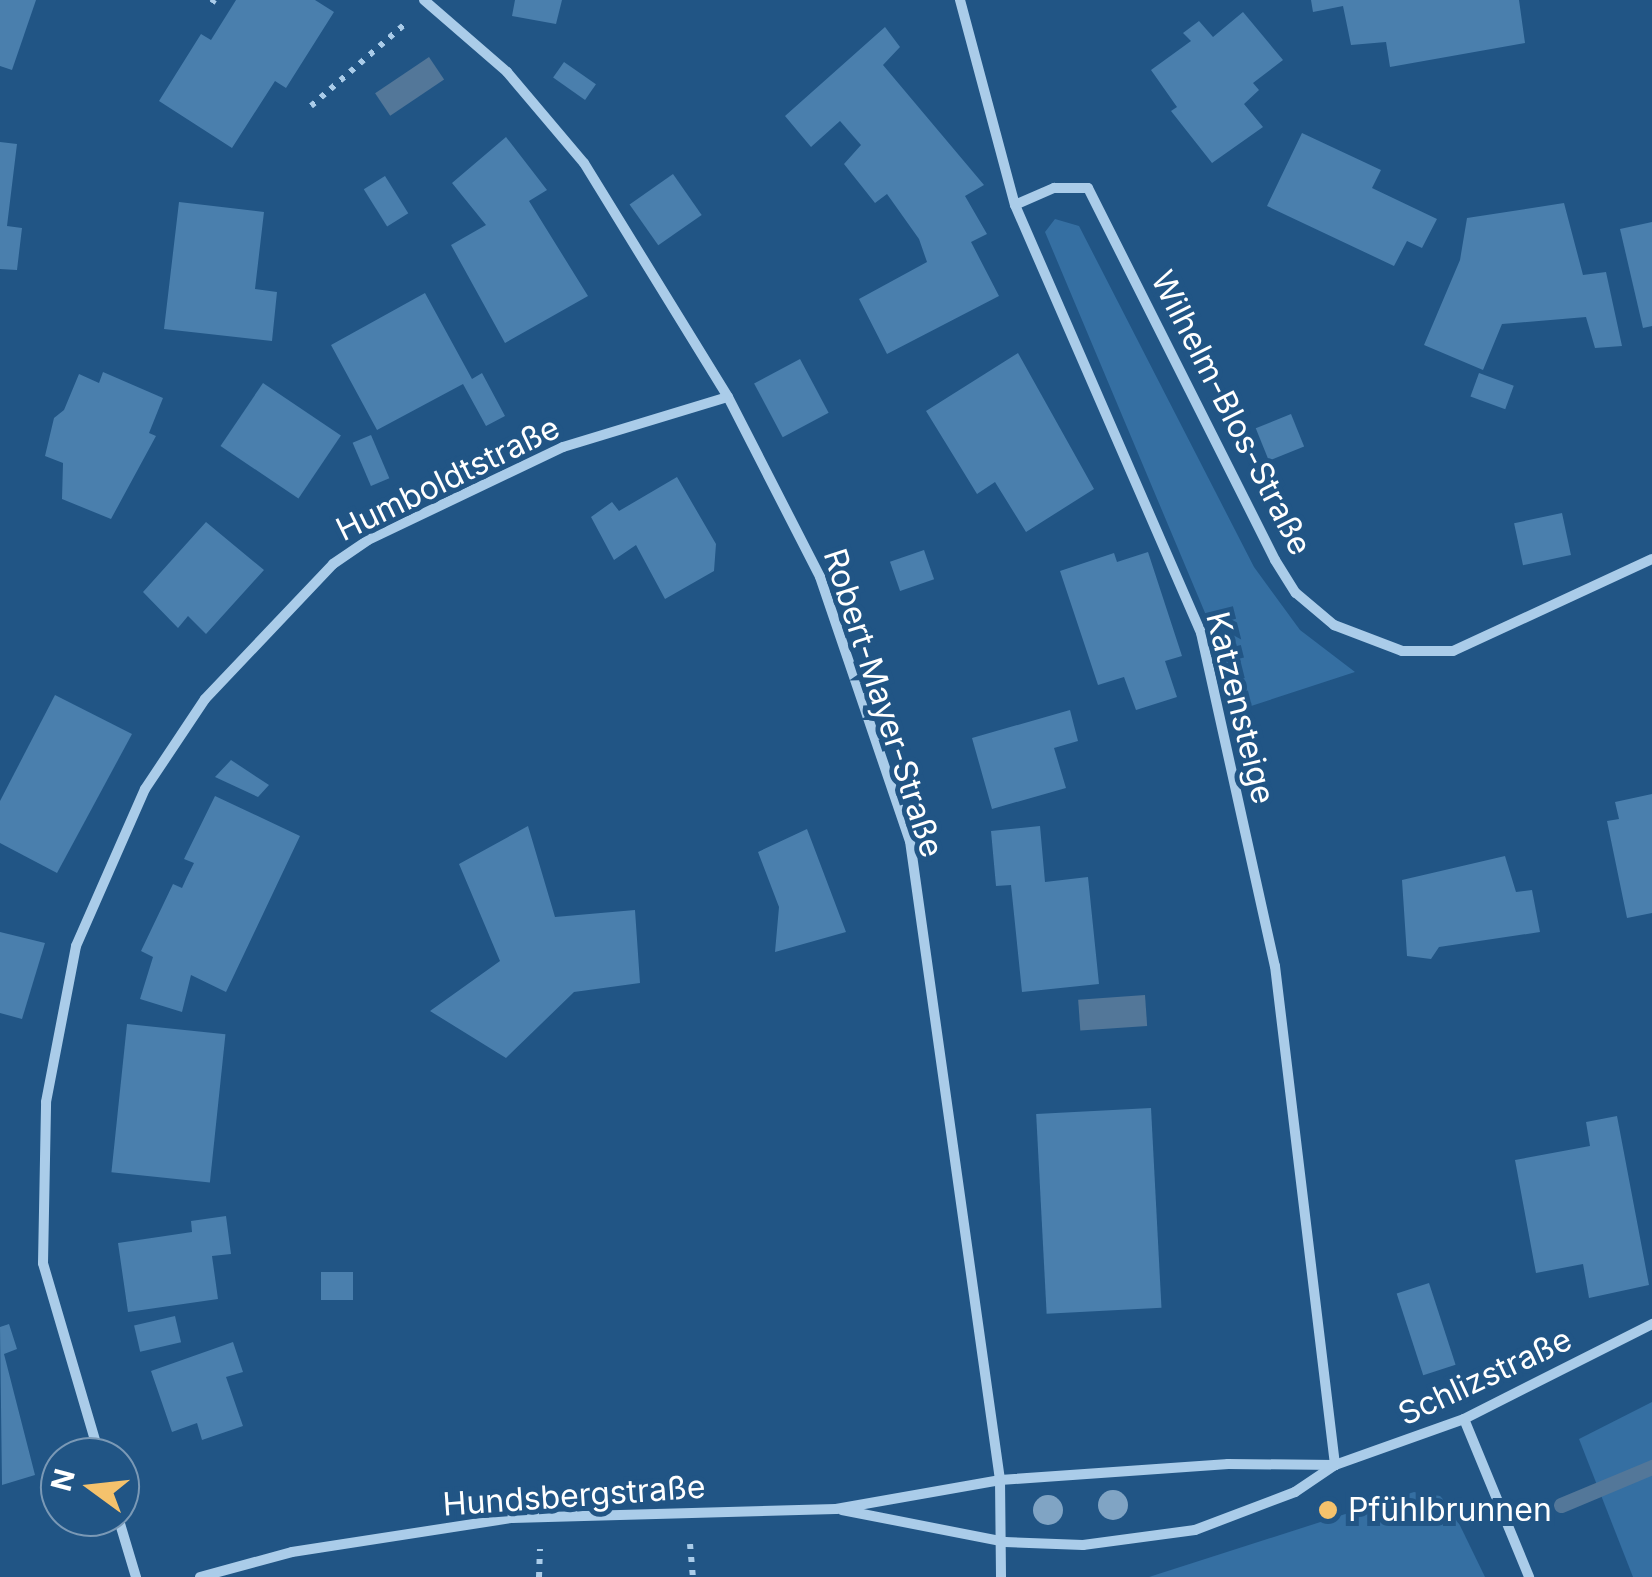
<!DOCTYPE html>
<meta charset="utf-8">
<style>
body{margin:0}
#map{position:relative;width:1652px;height:1577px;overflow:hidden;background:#215585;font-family:Inter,sans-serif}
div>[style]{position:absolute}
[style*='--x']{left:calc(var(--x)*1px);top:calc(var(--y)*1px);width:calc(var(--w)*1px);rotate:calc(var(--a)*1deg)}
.green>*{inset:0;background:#356fa2}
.water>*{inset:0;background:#537799;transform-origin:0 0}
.stream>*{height:15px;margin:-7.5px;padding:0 7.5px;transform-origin:7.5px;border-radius:7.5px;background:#537799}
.building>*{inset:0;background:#4a7fad;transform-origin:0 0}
.path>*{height:6px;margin-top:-3px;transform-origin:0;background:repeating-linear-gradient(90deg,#aacce9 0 5px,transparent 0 13px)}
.minor>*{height:10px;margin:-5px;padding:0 5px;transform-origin:5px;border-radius:5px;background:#aacce9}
.trees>*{width:30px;height:30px;margin:-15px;border-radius:50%;background:#80a4c4}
.dots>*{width:28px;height:28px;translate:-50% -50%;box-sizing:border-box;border:5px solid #215585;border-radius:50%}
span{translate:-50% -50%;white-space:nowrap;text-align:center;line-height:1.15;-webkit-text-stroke:10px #215585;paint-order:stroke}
.street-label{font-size:32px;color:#fff}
.poi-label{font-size:32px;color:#fff}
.left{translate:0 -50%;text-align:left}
.north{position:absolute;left:40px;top:1437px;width:100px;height:100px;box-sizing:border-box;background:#215585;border:2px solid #7a99b6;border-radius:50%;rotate:285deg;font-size:28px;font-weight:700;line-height:40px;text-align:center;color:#fff}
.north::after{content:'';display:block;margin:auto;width:35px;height:45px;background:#f5c26c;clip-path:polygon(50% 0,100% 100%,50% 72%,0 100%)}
</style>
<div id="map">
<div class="green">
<i style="clip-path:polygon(1055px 219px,1079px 226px,1254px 567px,1300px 630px,1355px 672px,1245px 708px,1045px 232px)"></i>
<i style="clip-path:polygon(1652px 1402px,1652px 1577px,1633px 1577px,1579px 1439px)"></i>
<i style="clip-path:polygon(1414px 1492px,1440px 1496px,1452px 1509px,1485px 1577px,1149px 1577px)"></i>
</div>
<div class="water">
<i style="left:429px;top:57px;width:27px;height:65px;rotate:56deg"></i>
<i style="left:1145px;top:995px;width:31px;height:67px;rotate:86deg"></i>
</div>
<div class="stream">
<i style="--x:1561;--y:1505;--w:99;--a:-22.7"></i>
</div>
<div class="building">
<i style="clip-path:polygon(0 0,36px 0,12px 70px,0 66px)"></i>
<i style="clip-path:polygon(236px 0,315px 0,334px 12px,286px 88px,275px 81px,232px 148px,159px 101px,201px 34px,211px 40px)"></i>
<i style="clip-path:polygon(515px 0,562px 0,556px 24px,512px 16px)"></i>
<i style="clip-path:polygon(1311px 0,1519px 0,1525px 43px,1390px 67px,1386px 42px,1351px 45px,1343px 6px,1313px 12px)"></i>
<i style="clip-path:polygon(1243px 12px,1283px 60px,1253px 83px,1259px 90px,1244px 104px,1263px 127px,1212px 163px,1171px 111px,1177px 107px,1151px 70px,1191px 41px,1183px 33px,1199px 21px,1213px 37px)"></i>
<i style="clip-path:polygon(885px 27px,900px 47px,883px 65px,984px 185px,965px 196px,987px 234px,971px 242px,999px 296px,887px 354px,859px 299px,927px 262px,919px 239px,887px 194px,875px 203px,844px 164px,861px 145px,840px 121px,811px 147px,785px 116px)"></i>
<i style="left:564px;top:62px;width:39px;height:19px;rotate:35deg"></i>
<i style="clip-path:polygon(1302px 133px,1381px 170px,1372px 188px,1437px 219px,1422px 248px,1407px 241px,1394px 266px,1267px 206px)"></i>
<i style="clip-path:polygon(506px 137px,547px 190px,529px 201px,588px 296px,505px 343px,451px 245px,486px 225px,452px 183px)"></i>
<i style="clip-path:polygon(0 142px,17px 144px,7px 226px,22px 228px,17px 270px,0 269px)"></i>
<i style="left:673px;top:174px;width:50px;height:53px;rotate:55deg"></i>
<i style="left:385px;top:176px;width:44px;height:25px;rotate:58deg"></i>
<i style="clip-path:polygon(179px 202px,264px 212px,255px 289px,277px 292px,272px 341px,164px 329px)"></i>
<i style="clip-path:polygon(1564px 203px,1583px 275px,1606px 272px,1622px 346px,1595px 348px,1586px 317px,1502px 324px,1483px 370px,1424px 345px,1460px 260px,1467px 218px)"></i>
<i style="clip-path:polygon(1652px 222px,1652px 326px,1643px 328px,1620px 229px)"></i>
<i style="clip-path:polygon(425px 293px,472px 379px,482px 373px,505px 416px,486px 426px,463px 384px,377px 430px,331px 345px)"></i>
<i style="clip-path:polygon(1018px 353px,1094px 489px,1026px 532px,995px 482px,977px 494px,926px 411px)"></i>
<i style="left:800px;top:359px;width:61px;height:52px;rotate:62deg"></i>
<i style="clip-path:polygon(103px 372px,163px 398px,149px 433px,156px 436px,111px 519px,62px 499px,63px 463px,45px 456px,54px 418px,64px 410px,79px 374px,99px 383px)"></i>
<i style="left:1479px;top:373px;width:37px;height:25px;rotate:20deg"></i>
<i style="left:263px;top:383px;width:94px;height:76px;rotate:34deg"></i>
<i style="left:1291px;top:414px;width:35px;height:38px;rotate:68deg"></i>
<i style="left:371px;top:435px;width:47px;height:20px;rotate:67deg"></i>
<i style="clip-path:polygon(677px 477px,716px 544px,714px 571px,665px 599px,636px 545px,614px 560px,591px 517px,612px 502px,619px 511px)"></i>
<i style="left:1562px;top:513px;width:43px;height:49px;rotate:78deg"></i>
<i style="clip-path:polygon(206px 522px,264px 570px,206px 634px,188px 616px,178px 628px,143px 592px)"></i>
<i style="left:924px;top:550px;width:31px;height:36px;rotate:71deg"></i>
<i style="clip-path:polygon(1148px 552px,1182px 656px,1165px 661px,1177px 697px,1136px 710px,1124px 677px,1098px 685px,1060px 571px,1114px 553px,1117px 562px)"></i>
<i style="clip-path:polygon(55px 695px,132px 734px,57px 873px,0 843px,0 801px)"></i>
<i style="clip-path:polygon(1070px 710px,1078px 741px,1054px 748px,1066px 788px,992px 809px,972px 738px)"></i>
<i style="clip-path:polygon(231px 760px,269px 785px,258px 797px,215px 777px)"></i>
<i style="clip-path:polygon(1652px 794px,1652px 913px,1627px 918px,1607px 821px,1619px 819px,1615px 802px)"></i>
<i style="clip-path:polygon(215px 796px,300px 836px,226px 992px,191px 975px,182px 1012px,140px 999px,153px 957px,141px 951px,173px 884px,182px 888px,187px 877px,194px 863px,184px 859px)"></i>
<i style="clip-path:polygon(528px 826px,555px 917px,635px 910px,640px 983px,574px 992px,506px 1058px,430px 1011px,500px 961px,459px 864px)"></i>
<i style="clip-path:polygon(1040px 826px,1045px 882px,1088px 877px,1099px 984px,1022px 992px,1011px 885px,996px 886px,991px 831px)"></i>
<i style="clip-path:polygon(807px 829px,846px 932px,775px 952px,779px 907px,758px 852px)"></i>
<i style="clip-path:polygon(1505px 856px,1516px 892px,1532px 890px,1540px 932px,1439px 947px,1431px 959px,1407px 956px,1402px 880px)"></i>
<i style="clip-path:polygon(0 932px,45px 943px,22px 1019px,0 1013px)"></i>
<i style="left:127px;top:1024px;width:99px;height:149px;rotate:6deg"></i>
<i style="left:1151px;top:1108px;width:200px;height:115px;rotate:87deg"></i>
<i style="clip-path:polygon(1617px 1116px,1649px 1285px,1589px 1298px,1583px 1264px,1536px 1273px,1515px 1160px,1590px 1146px,1586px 1122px)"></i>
<i style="clip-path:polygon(226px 1216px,231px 1254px,212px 1256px,218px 1299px,128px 1312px,118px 1243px,192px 1232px,191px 1221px)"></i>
<i style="left:353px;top:1272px;width:28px;height:32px;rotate:90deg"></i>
<i style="left:1429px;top:1283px;width:86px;height:34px;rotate:72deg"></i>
<i style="left:175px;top:1316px;width:27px;height:42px;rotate:77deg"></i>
<i style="clip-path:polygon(9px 1324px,17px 1349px,4px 1354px,35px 1475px,2px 1485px,0 1327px)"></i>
<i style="clip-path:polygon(233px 1342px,243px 1372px,226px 1377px,243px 1426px,202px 1440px,197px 1423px,172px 1432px,151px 1371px)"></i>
</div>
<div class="path">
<i style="--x:212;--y:3;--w:4;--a:-56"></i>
<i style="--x:311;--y:106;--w:125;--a:-41.1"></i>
<i style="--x:690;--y:1544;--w:33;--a:85"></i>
<i style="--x:539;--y:1577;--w:28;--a:-88"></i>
</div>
<div class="minor">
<i style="--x:424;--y:0;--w:110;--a:40.9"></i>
<i style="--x:507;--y:72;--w:119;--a:49.8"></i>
<i style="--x:584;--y:163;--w:275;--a:58.4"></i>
<i style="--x:728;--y:397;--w:202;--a:62.9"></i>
<i style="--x:820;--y:577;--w:279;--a:71.2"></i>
<i style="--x:910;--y:841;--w:645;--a:81.98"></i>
<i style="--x:1000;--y:1480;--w:97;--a:89.4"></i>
<i style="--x:960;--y:0;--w:212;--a:75"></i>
<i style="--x:1015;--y:205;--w:467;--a:66.5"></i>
<i style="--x:1201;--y:633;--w:341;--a:77.5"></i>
<i style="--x:1275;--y:966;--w:503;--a:83.14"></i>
<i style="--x:1015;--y:205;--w:43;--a:-23.6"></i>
<i style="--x:1054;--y:188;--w:34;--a:0"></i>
<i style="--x:1088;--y:188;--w:416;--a:63.3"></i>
<i style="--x:1275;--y:560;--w:39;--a:58"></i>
<i style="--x:1296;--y:593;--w:50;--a:40.1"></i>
<i style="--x:1334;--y:625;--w:73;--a:20.9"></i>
<i style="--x:1402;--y:651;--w:51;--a:0"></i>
<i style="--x:1453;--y:651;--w:219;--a:-24.8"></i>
<i style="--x:1464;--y:1419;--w:171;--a:67.6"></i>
<i style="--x:100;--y:1457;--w:202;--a:-106.4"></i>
<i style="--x:43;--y:1263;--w:161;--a:-88.9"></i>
<i style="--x:46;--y:1102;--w:159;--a:-79.1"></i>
<i style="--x:76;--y:946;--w:171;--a:-66.3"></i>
<i style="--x:145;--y:789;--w:108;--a:-56.3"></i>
<i style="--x:205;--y:699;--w:186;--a:-46.5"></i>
<i style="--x:333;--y:564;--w:42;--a:-34.4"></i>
<i style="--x:368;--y:540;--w:216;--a:-25.5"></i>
<i style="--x:563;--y:447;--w:172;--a:-16.9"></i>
<i style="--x:842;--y:1510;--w:166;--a:11.1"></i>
<i style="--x:1005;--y:1542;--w:78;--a:2.2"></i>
<i style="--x:1083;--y:1545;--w:113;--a:-7.6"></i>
<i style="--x:1195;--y:1530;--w:107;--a:-20.8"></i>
<i style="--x:1295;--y:1492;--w:48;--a:-34"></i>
<i style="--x:1335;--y:1465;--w:137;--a:-19.6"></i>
<i style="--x:1464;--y:1419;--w:211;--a:-26.8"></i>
<i style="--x:118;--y:1517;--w:63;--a:73.3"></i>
<i style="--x:200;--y:1577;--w:95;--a:-15.2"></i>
<i style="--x:292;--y:1552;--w:223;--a:-8.8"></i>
<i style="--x:512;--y:1518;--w:324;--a:-1.6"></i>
<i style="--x:836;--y:1509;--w:167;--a:-10"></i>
<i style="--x:1000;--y:1480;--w:229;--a:-4"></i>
<i style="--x:1228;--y:1464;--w:107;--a:0.5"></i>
</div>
<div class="trees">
<i style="left:1113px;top:1505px"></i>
<i style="left:1048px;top:1510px"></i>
</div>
<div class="dots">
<i style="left:1328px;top:1510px;background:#f5c26c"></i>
</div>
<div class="street-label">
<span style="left:1231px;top:413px;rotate:63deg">Wilhelm-Blos-Straße</span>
<span style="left:448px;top:479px;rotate:-26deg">Humboldtstraße</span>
<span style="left:883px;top:703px;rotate:72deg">Robert-Mayer-Straße</span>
<span style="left:1240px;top:708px;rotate:76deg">Katzensteige</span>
<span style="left:1485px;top:1377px;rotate:-25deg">Schlizstraße</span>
<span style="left:574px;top:1496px;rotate:-4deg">Hundsbergstraße</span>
</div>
<div class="poi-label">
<span class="left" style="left:1348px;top:1510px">Pfühlbrunnen</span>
</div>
<div class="north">N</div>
</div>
